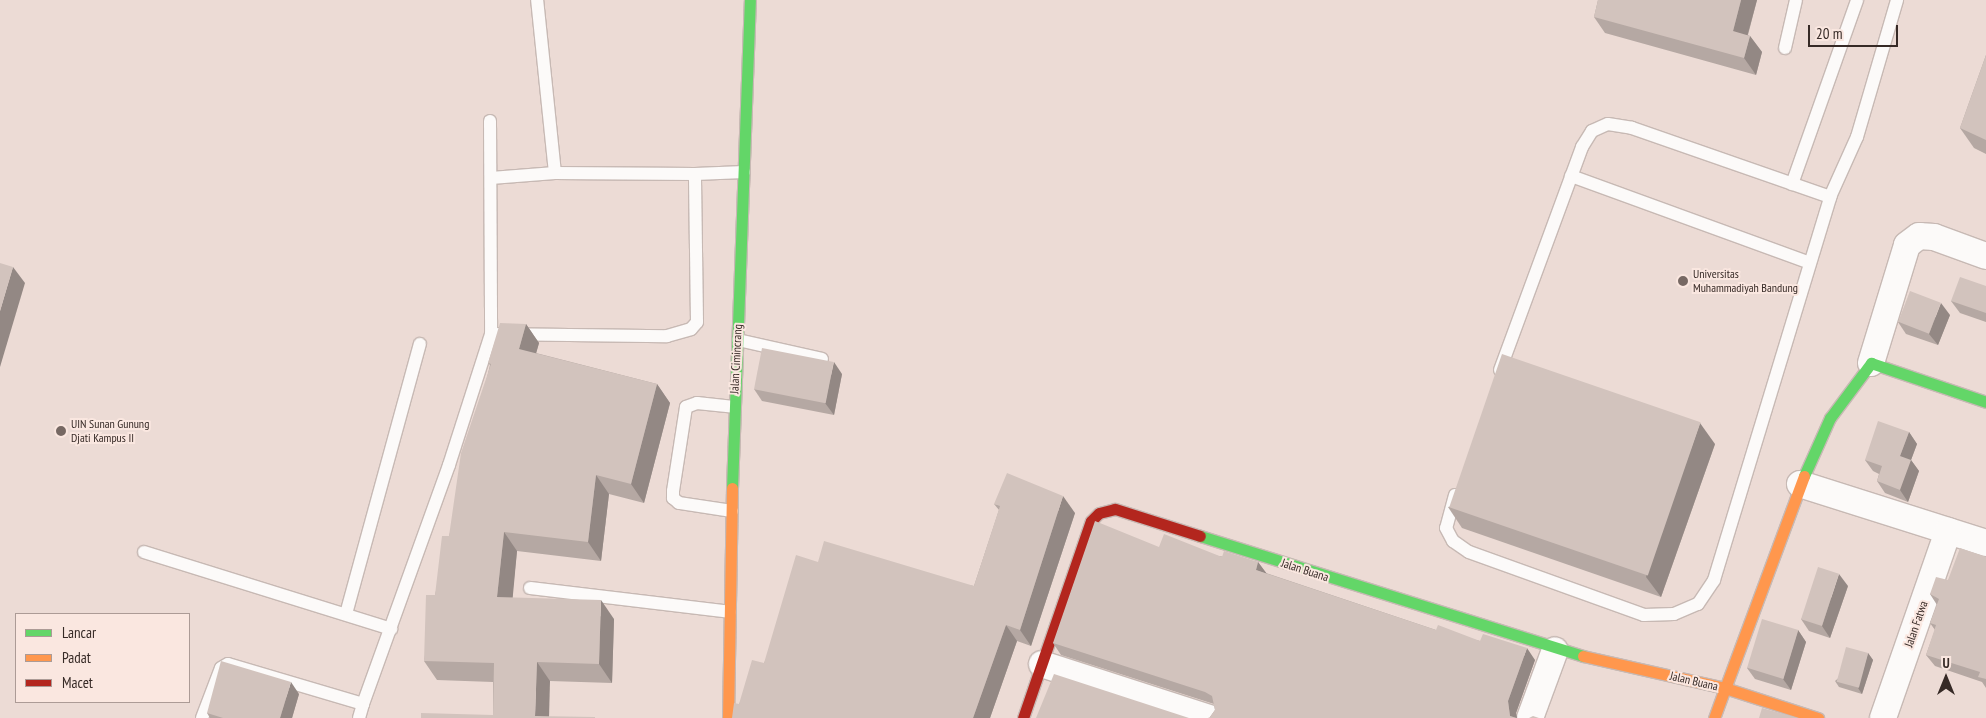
<!DOCTYPE html>
<style>
body{margin:0}
#map{position:relative;width:1986px;height:718px;overflow:hidden;background:#ecdbd5;font-family:"PT Sans Narrow",sans-serif}
div>[style]{position:absolute}
[style*='--x']{left:calc(var(--x)*1px);top:calc(var(--y)*1px);width:calc(var(--w)*1px);rotate:calc(var(--a)*1deg)}
.roads{filter:drop-shadow(1px 0 #c7b9b4) drop-shadow(-1px 0 #c7b9b4) drop-shadow(0 1px #c7b9b4) drop-shadow(0 -1px #c7b9b4)}
.lane>*{height:12px;margin:-6px;padding:0 6px;transform-origin:6px;border-radius:6px;background:#fcfaf9}
.street>*{height:26px;margin:-13px;padding:0 13px;transform-origin:13px;border-radius:13px;background:#fcfaf9}
.fast>*{height:11px;margin:-5.5px;padding:0 5.5px;transform-origin:5.5px;border-radius:5.5px;background:#63d668}
.slow>*{height:11px;margin:-5.5px;padding:0 5.5px;transform-origin:5.5px;border-radius:5.5px;background:#ff974d}
.jam>*{height:11px;margin:-5.5px;padding:0 5.5px;transform-origin:5.5px;border-radius:5.5px;background:#b3261e}
.wall>*{inset:0;background:#b5a8a3}
.shaded-wall>*{inset:0;background:#938884}
.building>*{inset:0;background:#d2c3bd;transform-origin:0 0}
.dots>*{width:14px;height:14px;translate:-50% -50%;box-sizing:border-box;border:2px solid #fae7e0;border-radius:50%}
span{translate:-50% -50%;white-space:nowrap;text-align:center;line-height:1.15;-webkit-text-stroke:4px #fae7e0;paint-order:stroke}
.poi-label{font-size:12px;color:#362a26}
.left{translate:0 -50%;text-align:left}
.street-label{font-size:12px;color:#362a26}
.legend{position:absolute;left:15px;top:613px;width:175px;height:90px;box-sizing:border-box;background:#fae7e0;border:1px solid #ac9b96;margin:0;padding:6px 9px;list-style:none;font-size:15px;color:#362a26}
.legend li{display:flex;align-items:center;gap:10px;height:25px}
.legend b{width:25px;border:1px solid #ac9b96}
.north{position:absolute;left:1921px;top:653px;width:50px;height:50px;-webkit-text-stroke:4px #fae7e0;paint-order:stroke;rotate:0deg;font-size:14px;font-weight:700;line-height:20px;text-align:center;color:#362a26}
.north::after{content:'';display:block;margin:auto;width:18px;height:22px;background:#362a26;clip-path:polygon(50% 0,100% 100%,50% 72%,0 100%)}
.scale{position:absolute;left:1808px;top:25px;width:90px;height:22px;box-sizing:border-box;border:2px solid #362a26;border-top:0;padding-left:6px;font-size:15px;line-height:18px;white-space:nowrap;color:#362a26;-webkit-text-stroke:4px #fae7e0;paint-order:stroke}
</style>
<div id="map">
<div class="roads">
<div class="lane">
<i style="--x:1785;--y:48;--w:49;--a:-77.1"></i>
<i style="--x:490;--y:121;--w:213;--a:89.7"></i>
<i style="--x:491;--y:334;--w:176;--a:0.7"></i>
<i style="--x:667;--y:336;--w:25;--a:-16"></i>
<i style="--x:691;--y:329;--w:9;--a:-49"></i>
<i style="--x:697;--y:322;--w:148;--a:-90.8"></i>
<i style="--x:695;--y:174;--w:140;--a:-179.6"></i>
<i style="--x:555;--y:173;--w:174;--a:-95.9"></i>
<i style="--x:695;--y:174;--w:49;--a:-2.3"></i>
<i style="--x:1571;--y:176;--w:254;--a:20"></i>
<i style="--x:491;--y:178;--w:64;--a:-4.5"></i>
<i style="--x:1792;--y:184;--w:195;--a:-70.5"></i>
<i style="--x:738;--y:340;--w:86;--a:12.7"></i>
<i style="--x:1500;--y:370;--w:238;--a:-69.8"></i>
<i style="--x:1582;--y:147;--w:19;--a:-58"></i>
<i style="--x:1592;--y:131;--w:17;--a:-24"></i>
<i style="--x:1608;--y:124;--w:24;--a:9"></i>
<i style="--x:1632;--y:128;--w:210;--a:19.2"></i>
<i style="--x:1455;--y:495;--w:34;--a:105"></i>
<i style="--x:1446;--y:528;--w:15;--a:62"></i>
<i style="--x:1453;--y:541;--w:19;--a:35"></i>
<i style="--x:1469;--y:552;--w:186;--a:19.8"></i>
<i style="--x:1644;--y:615;--w:30;--a:-2"></i>
<i style="--x:1674;--y:614;--w:26;--a:-23"></i>
<i style="--x:1698;--y:604;--w:29;--a:-56"></i>
<i style="--x:1714;--y:580;--w:400;--a:-73.1"></i>
<i style="--x:1830;--y:197;--w:66;--a:-65.8"></i>
<i style="--x:1857;--y:137;--w:143;--a:-73.7"></i>
<i style="--x:732;--y:511;--w:54;--a:-171.4"></i>
<i style="--x:679;--y:503;--w:8;--a:-140"></i>
<i style="--x:673;--y:498;--w:7;--a:-90"></i>
<i style="--x:673;--y:491;--w:85;--a:-81.2"></i>
<i style="--x:686;--y:407;--w:12;--a:-20"></i>
<i style="--x:697;--y:403;--w:37;--a:6"></i>
<i style="--x:144;--y:552;--w:259;--a:17.3"></i>
<i style="--x:530;--y:588;--w:201;--a:6.8"></i>
<i style="--x:346;--y:614;--w:280;--a:-74.7"></i>
<i style="--x:202;--y:718;--w:53;--a:-69.2"></i>
<i style="--x:221;--y:668;--w:8;--a:-30"></i>
<i style="--x:228;--y:664;--w:141;--a:16.5"></i>
<i style="--x:363;--y:704;--w:254;--a:-70.2"></i>
<i style="--x:449;--y:465;--w:138;--a:-72.2"></i>
<i style="--x:359;--y:718;--w:15;--a:-74"></i>
</div>
<div class="street">
<i style="--x:1871;--y:363;--w:123;--a:-73"></i>
<i style="--x:1907;--y:245;--w:15;--a:-37"></i>
<i style="--x:1919;--y:236;--w:15;--a:4"></i>
<i style="--x:1934;--y:237;--w:55;--a:20.1"></i>
<i style="--x:1800;--y:484;--w:195;--a:17.6"></i>
<i style="--x:1042;--y:664;--w:176;--a:17.9"></i>
<i style="--x:1530;--y:718;--w:72;--a:-69.8"></i>
<i style="--x:1883;--y:718;--w:198;--a:-70.8"></i>
</div>
<div class="fast">
<i style="--x:1804;--y:476;--w:64;--a:-65.9"></i>
<i style="--x:1830;--y:418;--w:69;--a:-53.3"></i>
<i style="--x:1871;--y:363;--w:121;--a:18.7"></i>
<i style="--x:732;--y:488;--w:488;--a:-87.9"></i>
<i style="--x:1200;--y:536;--w:401;--a:17.4"></i>
</div>
<div class="slow">
<i style="--x:1804;--y:476;--w:226;--a:110.4"></i>
<i style="--x:1725;--y:688;--w:98;--a:17.9"></i>
<i style="--x:1583;--y:656;--w:146;--a:12.7"></i>
<i style="--x:1725;--y:688;--w:32;--a:110"></i>
<i style="--x:728;--y:718;--w:230;--a:-89"></i>
</div>
<div class="jam">
<i style="--x:1023;--y:718;--w:208;--a:-71"></i>
<i style="--x:1091;--y:521;--w:11;--a:-45"></i>
<i style="--x:1099;--y:513;--w:16;--a:-14"></i>
<i style="--x:1115;--y:509;--w:89;--a:17.6"></i>
</div>
</div>
<div class="wall">
<i style="clip-path:polygon(1598px 0,1757px 0,1748px 35px,1750px 36px,1762px 52px,1756px 75px,1605px 33px,1594px 17px)"></i>
<i style="clip-path:polygon(1986px 55px,1986px 154px,1974px 148px,1960px 128px)"></i>
<i style="clip-path:polygon(1986px 286px,1986px 322px,1960px 313px,1951px 301px)"></i>
<i style="clip-path:polygon(1950px 315px,1938px 345px,1906px 334px,1898px 322px)"></i>
<i style="clip-path:polygon(526px 324px,539px 343px,536px 353px,657px 384px,670px 403px,644px 503px,609px 494px,601px 561px,517px 551px,512px 598px,614px 619px,612px 683px,550px 681px,493px 715px,493px 682px,437px 680px,424px 661px,435px 595px,490px 365px,488px 363px)"></i>
<i style="clip-path:polygon(842px 374px,834px 415px,762px 401px,754px 389px)"></i>
<i style="clip-path:polygon(1909px 432px,1917px 444px,1911px 460px,1919px 471px,1908px 502px,1885px 493px,1877px 481px,1879px 474px,1873px 471px,1865px 460px)"></i>
<i style="clip-path:polygon(1715px 444px,1661px 597px,1462px 528px,1448px 507px)"></i>
<i style="clip-path:polygon(994px 504px,1075px 513px,1031px 646px,1017px 641px,990px 718px,732px 718px,739px 704px,764px 663px,818px 562px,974px 586px,999px 510px)"></i>
<i style="clip-path:polygon(1159px 547px,1258px 562px,1266px 573px,1436px 630px,1480px 641px,1535px 660px,1516px 713px,1517px 718px,1210px 717px,1215px 710px,1214px 704px,1061px 655px,1053px 643px)"></i>
<i style="clip-path:polygon(1986px 557px,1986px 688px,1982px 682px,1935px 666px,1926px 655px,1935px 630px,1930px 623px,1937px 605px,1930px 594px,1948px 580px)"></i>
<i style="clip-path:polygon(1848px 586px,1830px 638px,1809px 631px,1801px 619px)"></i>
<i style="clip-path:polygon(1798px 630px,1806px 642px,1791px 690px,1755px 679px,1747px 668px)"></i>
<i style="clip-path:polygon(1868px 653px,1873px 660px,1862px 694px,1839px 687px,1835px 681px)"></i>
<i style="clip-path:polygon(299px 694px,292px 718px,210px 718px,207px 713px)"></i>
</div>
<div class="shaded-wall">
<i style="clip-path:polygon(1741px 0,1757px 0,1744px 48px,1733px 31px)"></i>
<i style="clip-path:polygon(1750px 36px,1762px 52px,1756px 75px,1744px 58px)"></i>
<i style="clip-path:polygon(13px 267px,25px 283px,0 367px,0 311px)"></i>
<i style="clip-path:polygon(1941px 303px,1950px 315px,1938px 345px,1929px 334px)"></i>
<i style="clip-path:polygon(526px 324px,539px 343px,532px 368px,519px 349px)"></i>
<i style="clip-path:polygon(834px 362px,842px 374px,834px 415px,825px 403px)"></i>
<i style="clip-path:polygon(657px 384px,670px 403px,644px 503px,631px 484px)"></i>
<i style="clip-path:polygon(1700px 423px,1715px 444px,1661px 597px,1646px 577px)"></i>
<i style="clip-path:polygon(1909px 432px,1917px 444px,1911px 460px,1919px 471px,1908px 502px,1900px 490px,1900px 456px)"></i>
<i style="clip-path:polygon(596px 475px,609px 494px,601px 561px,588px 542px)"></i>
<i style="clip-path:polygon(1063px 496px,1075px 513px,1031px 646px,1020px 630px)"></i>
<i style="clip-path:polygon(504px 532px,517px 551px,511px 616px,497px 597px)"></i>
<i style="clip-path:polygon(1258px 562px,1267px 574px,1256px 570px)"></i>
<i style="clip-path:polygon(1839px 574px,1848px 586px,1830px 638px,1822px 626px)"></i>
<i style="clip-path:polygon(601px 600px,614px 619px,612px 683px,599px 664px)"></i>
<i style="clip-path:polygon(1006px 625px,1017px 641px,990px 718px,973px 718px)"></i>
<i style="clip-path:polygon(1798px 630px,1806px 642px,1791px 690px,1783px 679px)"></i>
<i style="clip-path:polygon(1527px 648px,1535px 660px,1516px 713px,1517px 718px,1510px 716px,1508px 701px)"></i>
<i style="clip-path:polygon(1868px 653px,1873px 660px,1862px 694px,1858px 688px)"></i>
<i style="clip-path:polygon(537px 662px,550px 681px,549px 718px,535px 716px)"></i>
<i style="clip-path:polygon(291px 682px,299px 694px,292px 718px,280px 718px)"></i>
</div>
<div class="building">
<i style="clip-path:polygon(1598px 0,1741px 0,1733px 31px,1750px 36px,1744px 58px,1594px 17px)"></i>
<i style="clip-path:polygon(1986px 55px,1986px 140px,1960px 128px)"></i>
<i style="clip-path:polygon(0 263px,13px 267px,0 311px)"></i>
<i style="clip-path:polygon(1960px 277px,1986px 286px,1986px 313px,1951px 301px)"></i>
<i style="left:1910px;top:291px;width:33px;height:33px;rotate:21deg"></i>
<i style="clip-path:polygon(500px 323px,526px 324px,519px 349px,657px 384px,631px 484px,596px 475px,588px 542px,504px 532px,497px 597px,601px 600px,599px 664px,537px 662px,535px 716px,595px 717px,595px 718px,421px 718px,421px 713px,493px 715px,494px 663px,424px 661px,426px 595px,435px 595px,442px 536px,449px 536px,461px 453px,491px 364px,488px 363px)"></i>
<i style="left:762px;top:348px;width:73px;height:42px;rotate:11deg"></i>
<i style="left:1502px;top:354px;width:210px;height:162px;rotate:19deg"></i>
<i style="clip-path:polygon(1878px 421px,1909px 432px,1900px 456px,1911px 460px,1900px 490px,1877px 481px,1882px 466px,1865px 460px)"></i>
<i style="clip-path:polygon(1007px 473px,1063px 496px,1020px 630px,1006px 625px,973px 718px,732px 718px,734px 703px,739px 704px,752px 660px,764px 663px,796px 555px,818px 562px,824px 541px,974px 586px,1000px 506px,994px 504px)"></i>
<i style="clip-path:polygon(1095px 521px,1159px 547px,1164px 534px,1222px 557px,1224px 551px,1258px 562px,1256px 570px,1436px 630px,1438px 625px,1480px 641px,1483px 634px,1527px 648px,1508px 701px,1510px 716px,1516px 718px,1208px 718px,1210px 717px,1215px 710px,1212px 696px,1205px 692px,1053px 643px)"></i>
<i style="clip-path:polygon(1960px 548px,1986px 557px,1986px 679px,1978px 677px,1980px 672px,1926px 655px,1936px 625px,1930px 623px,1939px 599px,1930px 594px,1936px 577px,1948px 580px)"></i>
<i style="left:1818px;top:567px;width:22px;height:55px;rotate:18deg"></i>
<i style="left:1762px;top:619px;width:38px;height:51px;rotate:17deg"></i>
<i style="left:1846px;top:647px;width:23px;height:36px;rotate:15deg"></i>
<i style="clip-path:polygon(221px 661px,291px 682px,280px 718px,223px 718px,207px 713px)"></i>
<i style="clip-path:polygon(1054px 674px,1189px 718px,1036px 718px)"></i>
<i style="clip-path:polygon(1762px 708px,1798px 718px,1759px 718px)"></i>
<i style="clip-path:polygon(1533px 716px,1539px 718px,1529px 718px)"></i>
</div>
<div class="dots">
<i style="left:1683px;top:281px;background:#766863"></i>
<i style="left:61px;top:431px;background:#766863"></i>
</div>
<div class="poi-label">
<span class="left" style="left:1693px;top:281px">Universitas<br>Muhammadiyah Bandung</span>
<span class="left" style="left:71px;top:431px">UIN Sunan Gunung<br>Djati Kampus II</span>
</div>
<div class="street-label">
<span style="left:736px;top:359px;rotate:-87deg">Jalan Cimincrang</span>
<span style="left:1305px;top:570px;rotate:18deg">Jalan Buana</span>
<span style="left:1916px;top:624px;rotate:-71deg">Jalan Fatwa</span>
<span style="left:1694px;top:681px;rotate:13deg">Jalan Buana</span>
</div>
<ul class="legend">
<li><b style="height:6px;background:#63d668"></b>Lancar</li>
<li><b style="height:6px;background:#ff974d"></b>Padat</li>
<li><b style="height:6px;background:#b3261e"></b>Macet</li>
</ul>
<div class="north">U</div>
<div class="scale">20 m</div>
</div>
